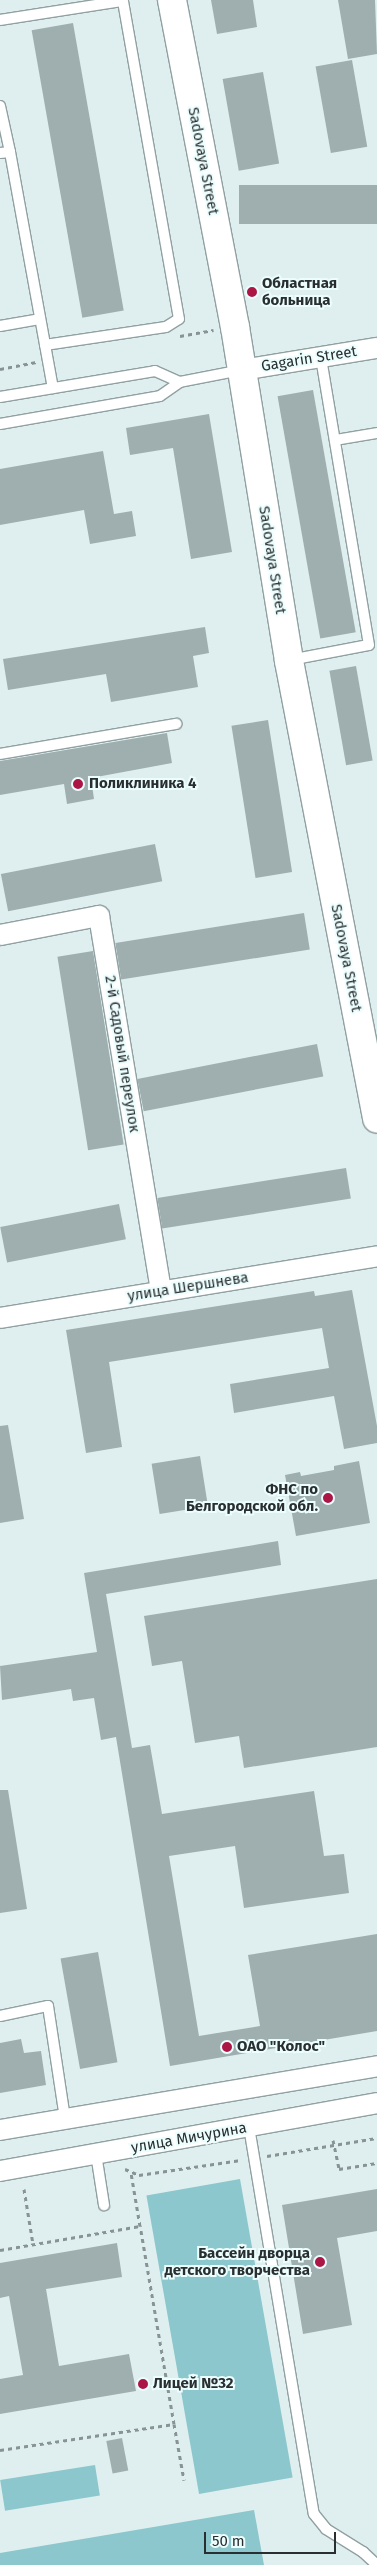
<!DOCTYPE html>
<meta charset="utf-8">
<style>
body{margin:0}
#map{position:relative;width:377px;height:2565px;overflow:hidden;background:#dfeff0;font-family:"Fira Sans",sans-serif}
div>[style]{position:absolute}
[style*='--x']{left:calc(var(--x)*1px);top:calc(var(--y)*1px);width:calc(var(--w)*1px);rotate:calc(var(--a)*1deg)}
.green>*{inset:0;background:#8bc7cc;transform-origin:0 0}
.building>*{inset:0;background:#9fafb0;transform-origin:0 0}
.path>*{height:3px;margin-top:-1.5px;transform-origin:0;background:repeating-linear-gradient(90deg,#879394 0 4px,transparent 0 8px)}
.roads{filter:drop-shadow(1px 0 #91a0a1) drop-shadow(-1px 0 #91a0a1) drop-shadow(0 1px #91a0a1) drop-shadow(0 -1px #91a0a1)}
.service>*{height:10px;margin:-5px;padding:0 5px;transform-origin:5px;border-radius:5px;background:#fff}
.minor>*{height:20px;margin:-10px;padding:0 10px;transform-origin:10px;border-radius:10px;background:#fff}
.secondary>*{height:28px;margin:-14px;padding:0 14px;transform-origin:14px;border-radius:14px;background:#fff}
.dots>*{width:14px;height:14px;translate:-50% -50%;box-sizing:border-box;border:2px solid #ecfdfe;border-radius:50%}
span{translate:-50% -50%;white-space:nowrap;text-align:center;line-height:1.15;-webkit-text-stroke:4px #ecfdfe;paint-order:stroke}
.street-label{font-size:15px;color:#292f30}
.poi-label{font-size:15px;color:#292f30;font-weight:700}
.left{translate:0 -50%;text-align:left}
.right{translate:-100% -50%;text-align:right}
.scale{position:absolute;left:204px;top:2532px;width:132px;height:22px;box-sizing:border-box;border:2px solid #292f30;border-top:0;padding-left:6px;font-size:15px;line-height:18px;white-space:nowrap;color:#292f30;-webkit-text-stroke:4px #ecfdfe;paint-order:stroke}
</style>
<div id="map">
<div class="green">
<i style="left:240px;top:2179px;width:303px;height:95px;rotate:80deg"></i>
<i style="left:95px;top:2465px;width:31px;height:96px;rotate:81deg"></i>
<i style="clip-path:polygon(254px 2510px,264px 2565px,0 2565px,0 2553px)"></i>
</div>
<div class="building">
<i style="clip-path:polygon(211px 0,253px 0,257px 27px,217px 34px)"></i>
<i style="clip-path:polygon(338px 0,375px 0,377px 54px,348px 59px)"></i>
<i style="left:73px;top:23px;width:292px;height:42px;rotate:80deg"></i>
<i style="left:352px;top:60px;width:88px;height:37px;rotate:80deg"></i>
<i style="left:263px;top:72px;width:93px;height:41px;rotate:80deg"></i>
<i style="left:377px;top:185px;width:39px;height:138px;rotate:90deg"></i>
<i style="left:313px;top:390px;width:246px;height:36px;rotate:80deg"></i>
<i style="clip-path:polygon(209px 414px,232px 552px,191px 559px,173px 448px,130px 455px,126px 428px)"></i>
<i style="clip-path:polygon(103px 451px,114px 514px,132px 511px,136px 536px,90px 544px,84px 510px,0 525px,0 469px)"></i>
<i style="clip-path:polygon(205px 627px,209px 653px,193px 656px,198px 687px,111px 702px,106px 674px,8px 690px,3px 659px)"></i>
<i style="left:356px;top:666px;width:96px;height:27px;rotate:80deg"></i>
<i style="left:268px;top:720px;width:154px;height:37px;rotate:81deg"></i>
<i style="clip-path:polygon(167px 733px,172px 763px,91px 778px,94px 799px,67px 804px,64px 784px,0 795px,0 761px)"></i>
<i style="left:155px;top:844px;width:38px;height:157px;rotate:79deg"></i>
<i style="left:304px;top:913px;width:37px;height:191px;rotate:81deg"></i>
<i style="left:93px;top:951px;width:196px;height:36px;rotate:81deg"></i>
<i style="left:317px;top:1044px;width:33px;height:183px;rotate:79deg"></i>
<i style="left:346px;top:1168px;width:31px;height:191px;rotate:81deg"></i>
<i style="left:119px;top:1204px;width:36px;height:121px;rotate:79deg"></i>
<i style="clip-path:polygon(352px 1290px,377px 1426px,377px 1443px,344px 1449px,334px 1396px,234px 1413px,230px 1384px,329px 1368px,322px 1328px,109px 1362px,122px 1447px,86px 1453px,66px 1330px,314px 1291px,315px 1296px)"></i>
<i style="clip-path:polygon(8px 1425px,24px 1519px,0 1523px,0 1426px)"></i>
<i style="left:200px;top:1456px;width:51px;height:49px;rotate:81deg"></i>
<i style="clip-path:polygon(359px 1461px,370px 1523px,296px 1536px,285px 1475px,300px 1472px,301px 1476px,334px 1470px,334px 1466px)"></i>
<i style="clip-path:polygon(278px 1541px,281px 1565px,106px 1594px,132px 1748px,150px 1745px,162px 1814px,314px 1791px,324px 1856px,344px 1854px,349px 1893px,244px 1908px,235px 1846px,169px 1856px,199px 2036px,260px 2026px,248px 1955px,377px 1934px,377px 2031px,170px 2066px,116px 1737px,101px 1740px,94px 1698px,73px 1701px,71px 1689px,2px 1700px,0 1666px,97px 1652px,84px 1573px)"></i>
<i style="clip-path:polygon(377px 1579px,377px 1747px,244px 1768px,239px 1736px,195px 1743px,182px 1661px,152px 1666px,144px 1616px)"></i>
<i style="clip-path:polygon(0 1790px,8px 1790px,27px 1909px,0 1913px)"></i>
<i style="left:98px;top:1952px;width:112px;height:38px;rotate:80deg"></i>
<i style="clip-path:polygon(21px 2039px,24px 2053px,41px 2051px,46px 2085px,0 2093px,0 2043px)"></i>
<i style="clip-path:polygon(377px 2189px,377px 2231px,337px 2238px,352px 2325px,303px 2334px,282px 2205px)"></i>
<i style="clip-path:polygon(117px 2243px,122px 2277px,46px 2289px,59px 2366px,129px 2354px,136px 2391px,0 2414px,0 2379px,23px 2375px,9px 2296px,0 2298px,0 2263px)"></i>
<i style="left:122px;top:2438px;width:33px;height:16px;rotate:79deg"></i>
</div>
<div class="path">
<i style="--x:180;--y:336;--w:34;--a:-10"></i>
<i style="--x:0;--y:369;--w:37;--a:-11"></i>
<i style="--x:333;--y:2140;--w:30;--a:78"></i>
<i style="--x:339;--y:2169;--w:38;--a:-9"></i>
<i style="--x:267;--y:2156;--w:111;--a:-9.3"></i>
<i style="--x:125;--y:2169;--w:15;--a:23"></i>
<i style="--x:139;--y:2175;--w:103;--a:-8.4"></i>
<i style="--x:24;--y:2189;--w:56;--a:80.7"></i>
<i style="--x:0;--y:2250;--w:142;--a:-9.7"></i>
<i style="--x:140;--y:2226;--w:54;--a:-99.6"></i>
<i style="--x:174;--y:2424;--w:57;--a:79.9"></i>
<i style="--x:0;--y:2450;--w:176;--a:-8.5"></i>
<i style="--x:174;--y:2424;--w:201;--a:-99.7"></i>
</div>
<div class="roads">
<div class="service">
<i style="--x:0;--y:20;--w:123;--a:-8.9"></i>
<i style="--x:0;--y:106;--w:47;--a:77.7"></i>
<i style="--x:10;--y:152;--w:10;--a:174"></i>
<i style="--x:10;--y:152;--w:240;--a:79.7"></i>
<i style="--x:0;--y:326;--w:40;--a:-10"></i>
<i style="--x:45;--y:345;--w:122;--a:-8.5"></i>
<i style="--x:166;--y:327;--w:15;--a:-32"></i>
<i style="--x:179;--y:319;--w:324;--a:-100"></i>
<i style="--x:0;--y:397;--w:157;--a:-9.5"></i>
<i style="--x:155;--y:371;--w:27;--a:24"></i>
<i style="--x:0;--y:424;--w:162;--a:-9.9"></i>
<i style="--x:160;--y:396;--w:24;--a:-35"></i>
<i style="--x:180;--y:382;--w:62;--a:-11.1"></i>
<i style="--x:335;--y:440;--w:43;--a:-9.5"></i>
<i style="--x:290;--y:660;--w:80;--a:-10.8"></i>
<i style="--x:369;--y:645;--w:292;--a:-99.5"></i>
<i style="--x:0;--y:754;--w:179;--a:-9.7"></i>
<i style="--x:0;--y:2016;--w:49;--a:-11.8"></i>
<i style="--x:48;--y:2006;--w:114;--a:81.4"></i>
<i style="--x:249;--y:2127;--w:392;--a:80.5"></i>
<i style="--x:314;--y:2514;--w:19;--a:51"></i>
<i style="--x:326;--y:2529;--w:44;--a:31.9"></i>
<i style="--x:363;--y:2552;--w:19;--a:43"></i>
<i style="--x:96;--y:2154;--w:52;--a:81.1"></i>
</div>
<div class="minor">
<i style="--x:242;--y:370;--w:137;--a:-9.3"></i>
<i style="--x:0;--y:935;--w:101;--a:-10.9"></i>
<i style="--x:99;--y:916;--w:380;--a:80.6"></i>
<i style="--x:0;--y:1318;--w:382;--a:-9.3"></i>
<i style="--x:0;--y:2130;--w:382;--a:-9.6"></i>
<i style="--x:0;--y:2171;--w:383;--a:-10.2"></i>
</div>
<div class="secondary">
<i style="--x:172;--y:0;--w:333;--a:79.1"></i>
<i style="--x:235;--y:327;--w:338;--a:80.8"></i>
<i style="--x:289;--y:661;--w:466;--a:79.1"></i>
</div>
</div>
<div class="dots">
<i style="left:252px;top:292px;background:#ab1645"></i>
<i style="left:78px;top:784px;background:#ab1645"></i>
<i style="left:328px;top:1498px;background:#ab1645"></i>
<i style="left:227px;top:2047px;background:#ab1645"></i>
<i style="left:320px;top:2262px;background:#ab1645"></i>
<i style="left:143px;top:2384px;background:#ab1645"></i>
</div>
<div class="street-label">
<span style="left:203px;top:161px;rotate:79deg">Sadovaya Street</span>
<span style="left:309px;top:359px;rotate:-9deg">Gagarin Street</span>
<span style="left:272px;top:560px;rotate:81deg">Sadovaya Street</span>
<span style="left:346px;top:958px;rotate:79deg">Sadovaya Street</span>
<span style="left:122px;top:1054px;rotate:81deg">2-й Садовый переулок</span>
<span style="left:188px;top:1287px;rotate:-9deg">улица Шершнева</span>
<span style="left:189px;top:2138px;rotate:-10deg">улица Мичурина</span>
</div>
<div class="poi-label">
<span class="left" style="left:262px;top:292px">Областная<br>больница</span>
<span class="left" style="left:89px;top:784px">Поликлиника 4</span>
<span class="right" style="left:318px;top:1498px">ФНС по<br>Белгородской обл.</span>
<span class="left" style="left:237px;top:2047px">ОАО "Колос"</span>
<span class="right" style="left:310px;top:2262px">Бассейн дворца<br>детского творчества</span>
<span class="left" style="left:153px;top:2384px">Лицей №32</span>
</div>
<div class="scale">50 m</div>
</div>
